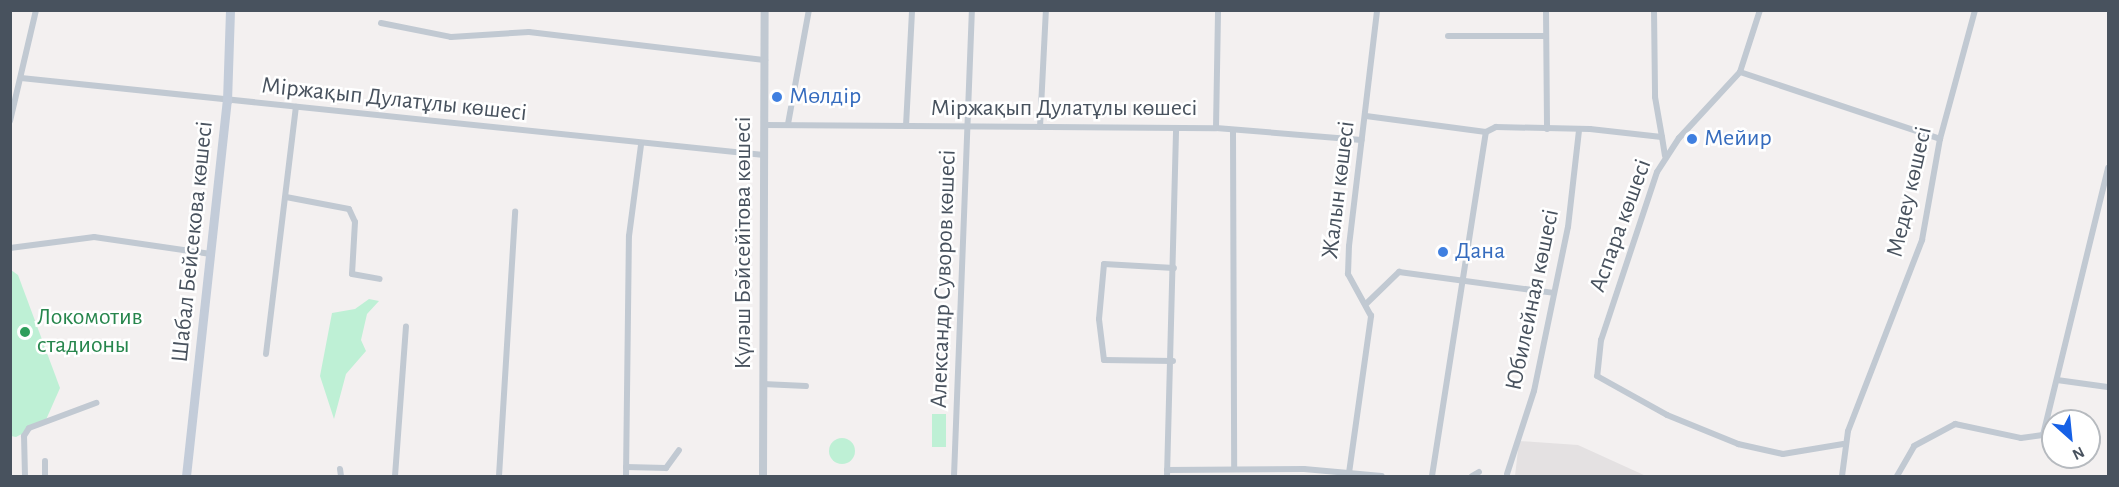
<!DOCTYPE html>
<meta charset="utf-8">
<style>
body{margin:0}
#map{position:relative;width:2119px;height:487px;overflow:hidden;background:#f3f0f0;font-family:"Alegreya Sans",sans-serif}
div>[style]{position:absolute}
[style*='--x']{left:calc(var(--x)*1px);top:calc(var(--y)*1px);width:calc(var(--w)*1px);rotate:calc(var(--a)*1deg)}
.education>*{inset:0;background:#e4e1e2}
.green>*{inset:0;background:#bef0d5;transform-origin:0 0}
.round{border-radius:50%}
.minor>*{height:6px;margin:-3px;padding:0 3px;transform-origin:3px;border-radius:3px;background:#c1c9d2}
.tertiary>*{height:8px;margin:-4px;padding:0 4px;transform-origin:4px;border-radius:4px;background:#c1c9d2}
.secondary>*{height:9px;margin:-4.5px;padding:0 4.5px;transform-origin:4.5px;border-radius:4.5px;background:#c3ccd9}
.dots>*{width:16px;height:16px;translate:-50% -50%;box-sizing:border-box;border:3px solid #fff;border-radius:50%}
span{translate:-50% -50%;white-space:nowrap;text-align:center;line-height:1.15;-webkit-text-stroke:5px #fff;paint-order:stroke}
.shop-label{font-size:24px;color:#366cbe}
.left{translate:0 -50%;text-align:left}
.street-label{font-size:24px;color:#48525e}
.leisure-label{font-size:24px;color:#27864d}
.frame{position:absolute;inset:0;border:12px solid #48525e;pointer-events:none}
.north{position:absolute;left:2041px;top:409px;width:60px;height:60px;box-sizing:border-box;background:#fff;border:2px solid #b6babf;border-radius:50%;rotate:153deg;font-size:16px;font-weight:700;line-height:24px;text-align:center;color:#48525e}
.north::after{content:'';display:block;margin:auto;width:21px;height:27px;background:#1761e6;clip-path:polygon(50% 0,100% 100%,50% 72%,0 100%)}
</style>
<div id="map">
<div class="education">
<i style="clip-path:polygon(1519px 441px,1578px 445px,1646px 476px,1515px 476px)"></i>
</div>
<div class="green">
<i style="clip-path:polygon(11px 270px,18px 275px,60px 388px,45px 422px,16px 437px,11px 436px)"></i>
<i style="clip-path:polygon(369px 299px,379px 301px,367px 314px,361px 340px,366px 351px,346px 374px,334px 419px,320px 376px,332px 313px,355px 309px)"></i>
<i style="left:946px;top:414px;width:33px;height:14px;rotate:90deg"></i>
<i class="round" style="left:829px;top:438px;width:26px;height:26px"></i>
</div>
<div class="minor">
<i style="--x:1546;--y:10;--w:119;--a:89.5"></i>
<i style="--x:1654;--y:10;--w:87;--a:89.3"></i>
<i style="--x:1655;--y:97;--w:41;--a:80.1"></i>
<i style="--x:1760;--y:10;--w:65;--a:107.9"></i>
<i style="--x:1740;--y:72;--w:90;--a:132.7"></i>
<i style="--x:1679;--y:138;--w:40;--a:122.9"></i>
<i style="--x:1657;--y:172;--w:177;--a:108.4"></i>
<i style="--x:1601;--y:340;--w:36;--a:96"></i>
<i style="--x:1597;--y:376;--w:80;--a:29.1"></i>
<i style="--x:1667;--y:415;--w:77;--a:22.2"></i>
<i style="--x:1738;--y:444;--w:46;--a:12.5"></i>
<i style="--x:1783;--y:454;--w:61;--a:-9.5"></i>
<i style="--x:381;--y:23;--w:71;--a:11.3"></i>
<i style="--x:451;--y:37;--w:78;--a:-3.7"></i>
<i style="--x:529;--y:32;--w:238;--a:6.8"></i>
<i style="--x:1448;--y:36;--w:98;--a:0"></i>
<i style="--x:1740;--y:72;--w:211;--a:18.5"></i>
<i style="--x:21;--y:78;--w:747;--a:5.92"></i>
<i style="--x:1366;--y:116;--w:121;--a:7.6"></i>
<i style="--x:1486;--y:132;--w:11;--a:-27"></i>
<i style="--x:1496;--y:127;--w:94;--a:1.2"></i>
<i style="--x:1590;--y:129;--w:72;--a:6.3"></i>
<i style="--x:1662;--y:137;--w:19;--a:81"></i>
<i style="--x:10;--y:121;--w:114;--a:-76.8"></i>
<i style="--x:788;--y:124;--w:116;--a:-79.6"></i>
<i style="--x:765;--y:125;--w:451;--a:0.4"></i>
<i style="--x:1216;--y:128;--w:146;--a:4.7"></i>
<i style="--x:906;--y:126;--w:116;--a:-87"></i>
<i style="--x:1040;--y:127;--w:117;--a:-87.1"></i>
<i style="--x:1216;--y:128;--w:118;--a:-89"></i>
<i style="--x:1233;--y:131;--w:337;--a:89.8"></i>
<i style="--x:286;--y:197;--w:64;--a:10.8"></i>
<i style="--x:349;--y:209;--w:14;--a:65"></i>
<i style="--x:355;--y:222;--w:52;--a:93.3"></i>
<i style="--x:352;--y:274;--w:28;--a:10"></i>
<i style="--x:10;--y:248;--w:85;--a:-7.5"></i>
<i style="--x:94;--y:237;--w:118;--a:8.3"></i>
<i style="--x:1367;--y:303;--w:45;--a:-44.1"></i>
<i style="--x:1399;--y:272;--w:156;--a:7.7"></i>
<i style="--x:266;--y:354;--w:249;--a:-83.1"></i>
<i style="--x:1173;--y:361;--w:69;--a:-179.2"></i>
<i style="--x:1104;--y:360;--w:41;--a:-97"></i>
<i style="--x:1099;--y:319;--w:55;--a:-84.8"></i>
<i style="--x:1104;--y:264;--w:70;--a:3.3"></i>
<i style="--x:2057;--y:380;--w:51;--a:7.8"></i>
<i style="--x:763;--y:384;--w:43;--a:2.7"></i>
<i style="--x:626;--y:467;--w:40;--a:1.4"></i>
<i style="--x:666;--y:468;--w:22;--a:-54"></i>
<i style="--x:340;--y:469;--w:7;--a:82"></i>
<i style="--x:1167;--y:470;--w:137;--a:-0.4"></i>
<i style="--x:1304;--y:469;--w:78;--a:5.1"></i>
<i style="--x:1349;--y:473;--w:159;--a:-82"></i>
<i style="--x:1371;--y:316;--w:48;--a:-118.7"></i>
<i style="--x:1348;--y:274;--w:28;--a:-88"></i>
<i style="--x:1349;--y:246;--w:238;--a:-83.2"></i>
<i style="--x:1507;--y:474;--w:87;--a:-72"></i>
<i style="--x:1534;--y:391;--w:167;--a:-78.3"></i>
<i style="--x:1568;--y:227;--w:98;--a:-83.5"></i>
<i style="--x:25;--y:476;--w:40;--a:-91.4"></i>
<i style="--x:24;--y:436;--w:9;--a:-58"></i>
<i style="--x:29;--y:428;--w:72;--a:-20.5"></i>
<i style="--x:45;--y:476;--w:15;--a:-90"></i>
<i style="--x:395;--y:476;--w:150;--a:-85.8"></i>
<i style="--x:499;--y:476;--w:265;--a:-86.5"></i>
<i style="--x:626;--y:476;--w:240;--a:-89.3"></i>
<i style="--x:629;--y:236;--w:92;--a:-82.5"></i>
<i style="--x:954;--y:476;--w:466;--a:-87.8"></i>
<i style="--x:1167;--y:476;--w:348;--a:-88.5"></i>
<i style="--x:1432;--y:476;--w:348;--a:-81.1"></i>
<i style="--x:1472;--y:476;--w:8;--a:-30"></i>
<i style="--x:1842;--y:476;--w:45;--a:-82.4"></i>
<i style="--x:1848;--y:431;--w:205;--a:-68.8"></i>
<i style="--x:1922;--y:240;--w:103;--a:-79.9"></i>
<i style="--x:1940;--y:139;--w:134;--a:-74.8"></i>
<i style="--x:1897;--y:476;--w:34;--a:-60"></i>
<i style="--x:1914;--y:446;--w:47;--a:-28.2"></i>
<i style="--x:1955;--y:424;--w:67;--a:12"></i>
<i style="--x:2021;--y:438;--w:22;--a:-8"></i>
<i style="--x:2043;--y:435;--w:275;--a:-76.3"></i>
</div>
<div class="tertiary">
<i style="--x:763;--y:476;--w:466;--a:-89.8"></i>
</div>
<div class="secondary">
<i style="--x:186;--y:476;--w:377;--a:-83.8"></i>
<i style="--x:227;--y:101;--w:91;--a:-88.1"></i>
</div>
<div class="dots">
<i style="left:777px;top:97px;background:#3f7fe0"></i>
<i style="left:1692px;top:139px;background:#3f7fe0"></i>
<i style="left:1443px;top:252px;background:#3f7fe0"></i>
<i style="left:25px;top:332px;background:#2e9e5b"></i>
</div>
<div class="shop-label">
<span class="left" style="left:789px;top:97px">Мөлдiр</span>
<span class="left" style="left:1704px;top:139px">Мейир</span>
<span class="left" style="left:1455px;top:252px">Дана</span>
</div>
<div class="street-label">
<span style="left:394px;top:100px;rotate:6deg">Міржақып Дулатұлы көшесі</span>
<span style="left:1064px;top:109px">Міржақып Дулатұлы көшесі</span>
<span style="left:1339px;top:190px;rotate:-83deg">Жалын көшесі</span>
<span style="left:1910px;top:192px;rotate:-77deg">Медеу көшесі</span>
<span style="left:1621px;top:226px;rotate:-70deg">Аспара көшесі</span>
<span style="left:193px;top:242px;rotate:-84deg">Шабал Бейсекова көшесі</span>
<span style="left:744px;top:243px;rotate:-90deg">Күләш Бәйсейітова көшесі</span>
<span style="left:944px;top:279px;rotate:-88deg">Александр Суворов көшесі</span>
<span style="left:1533px;top:300px;rotate:-78deg">Юбилейная көшесі</span>
</div>
<div class="leisure-label">
<span class="left" style="left:37px;top:332px">Локомотив<br>стадионы</span>
</div>
<div class="frame"></div>
<div class="north">N</div>
</div>
